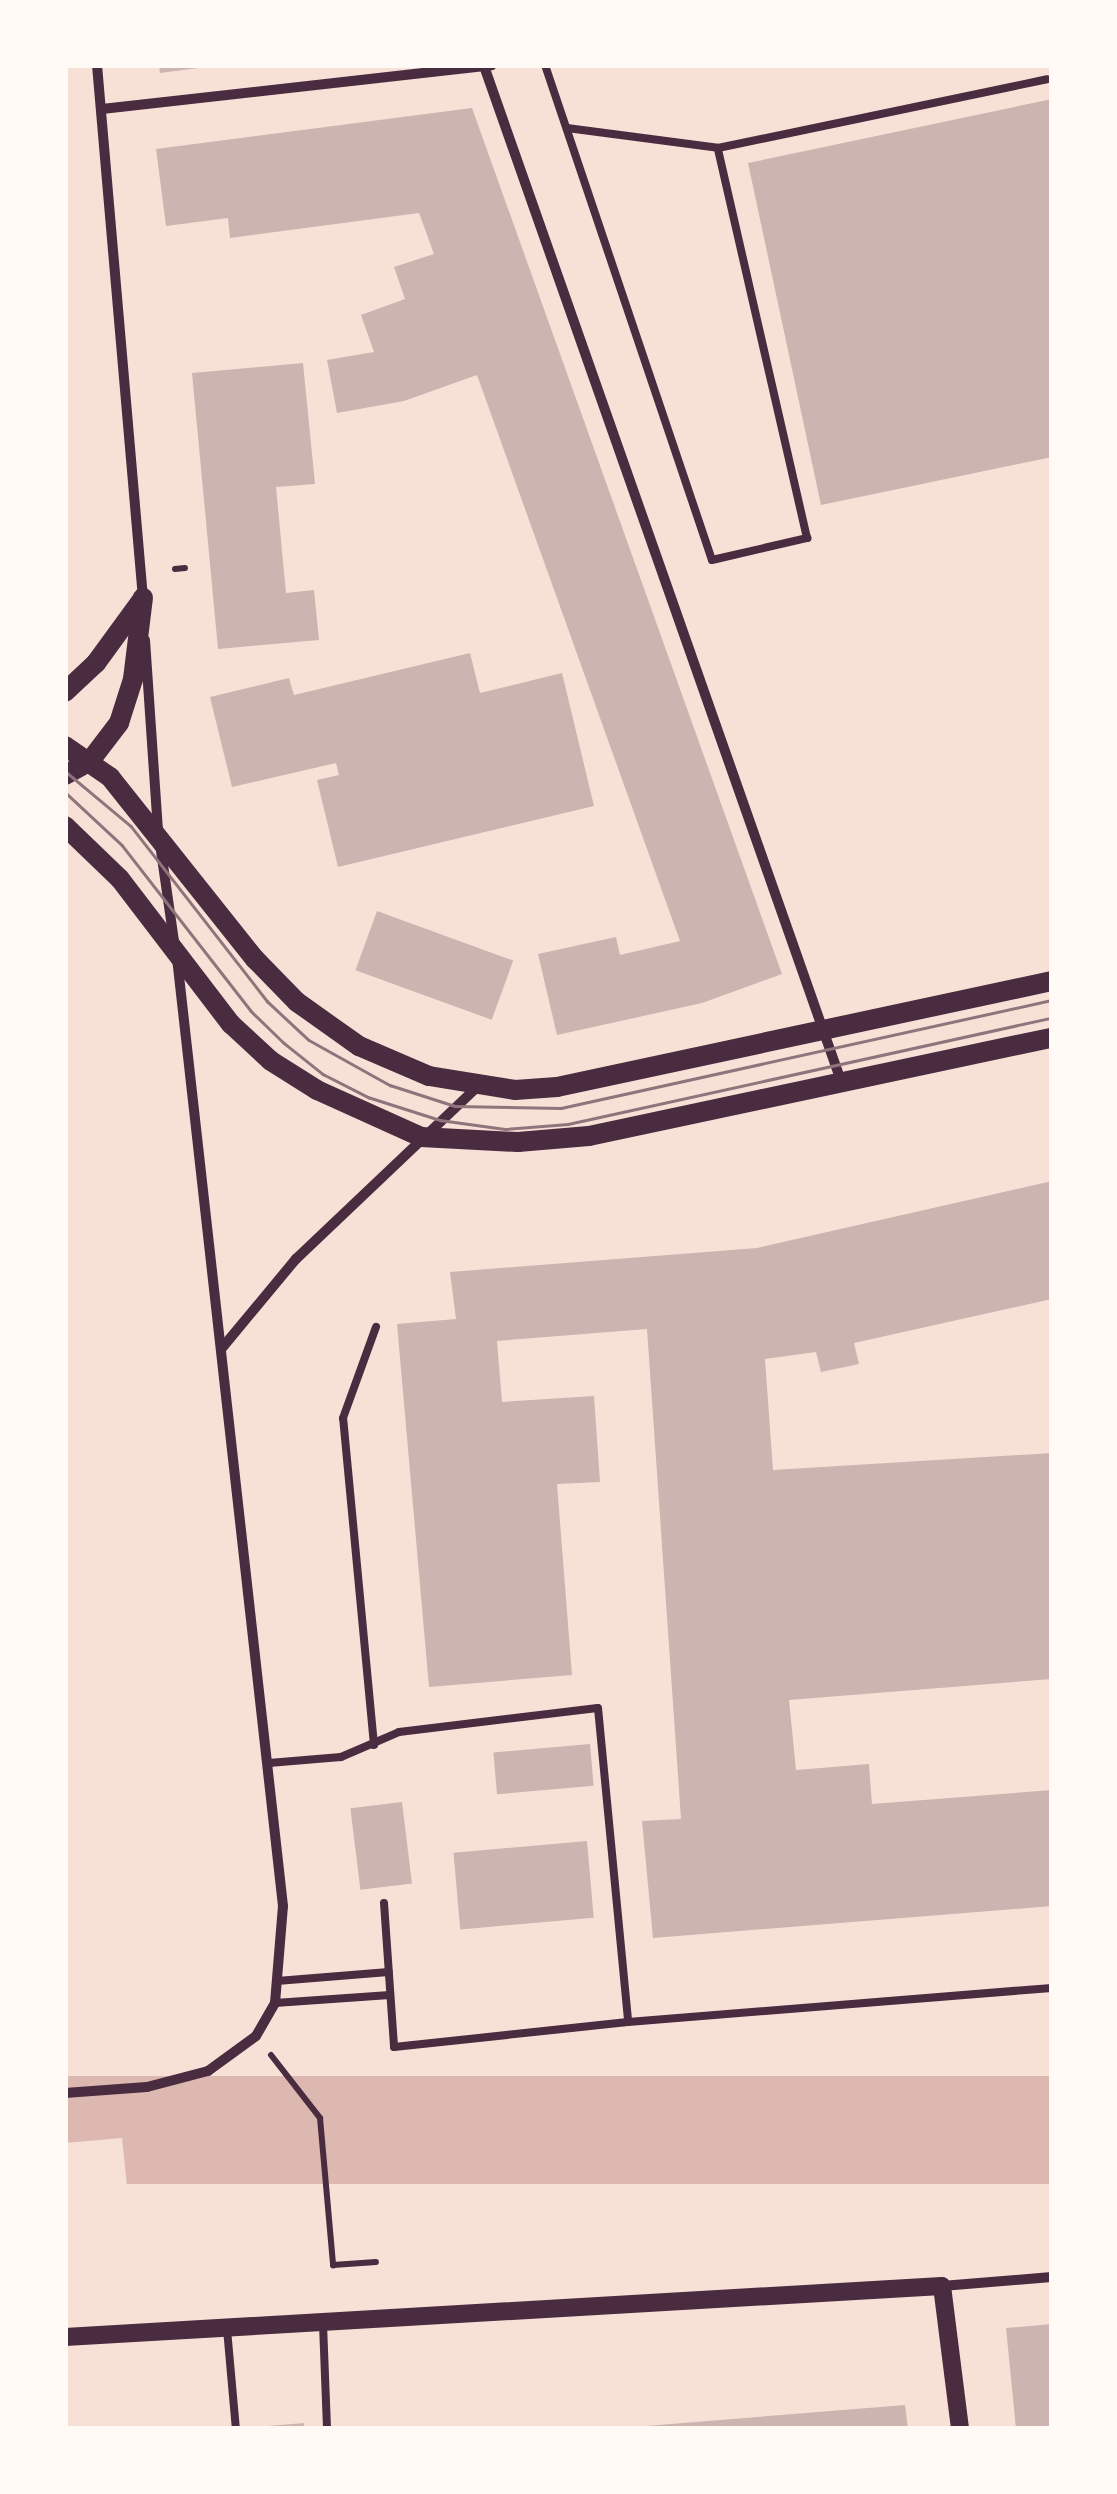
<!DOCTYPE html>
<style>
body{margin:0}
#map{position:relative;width:1117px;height:2494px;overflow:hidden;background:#f7e1d7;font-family:"Nunito Sans",sans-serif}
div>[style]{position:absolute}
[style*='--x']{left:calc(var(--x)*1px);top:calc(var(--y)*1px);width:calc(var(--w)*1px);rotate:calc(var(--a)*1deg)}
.water>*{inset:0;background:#dcb8b0;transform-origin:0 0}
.pier>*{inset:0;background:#f7e1d7}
.building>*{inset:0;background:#ccb4b1;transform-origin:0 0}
.path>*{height:6px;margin:-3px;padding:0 3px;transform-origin:3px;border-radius:3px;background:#4a2c40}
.service>*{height:8px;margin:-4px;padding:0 4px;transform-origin:4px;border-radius:4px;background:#4a2c40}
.minor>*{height:10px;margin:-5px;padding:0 5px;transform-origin:5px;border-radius:5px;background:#4a2c40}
.tertiary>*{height:18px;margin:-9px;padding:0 9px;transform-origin:9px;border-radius:9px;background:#4a2c40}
.secondary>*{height:20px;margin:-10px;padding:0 10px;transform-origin:10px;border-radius:10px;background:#4a2c40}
.tram>*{height:2.5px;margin:-1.25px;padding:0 1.25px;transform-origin:1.25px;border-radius:1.25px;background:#8f747c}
span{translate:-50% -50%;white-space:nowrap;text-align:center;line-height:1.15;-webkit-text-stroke:10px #fffaf5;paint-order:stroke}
.frame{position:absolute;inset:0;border:68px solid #fffaf5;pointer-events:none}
</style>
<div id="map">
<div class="water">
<i style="left:1052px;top:2076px;width:108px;height:990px;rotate:90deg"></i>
</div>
<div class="pier">
<i style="clip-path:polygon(122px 2138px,134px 2255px,65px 2261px,65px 2143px)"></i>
</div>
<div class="building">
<i style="clip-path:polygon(159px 65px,205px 65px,206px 67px,160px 73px)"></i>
<i style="clip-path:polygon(1052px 99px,1052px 457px,821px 505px,748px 163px)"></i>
<i style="clip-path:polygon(472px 108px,782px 974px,702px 1003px,557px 1035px,538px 954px,616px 937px,620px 955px,680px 941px,477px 375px,404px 401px,337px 413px,327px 360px,374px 352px,361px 315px,405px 299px,394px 267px,434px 254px,419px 213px,230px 238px,228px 218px,166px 226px,156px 149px)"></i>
<i style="clip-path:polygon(303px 363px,315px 484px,276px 487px,286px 593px,314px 590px,319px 640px,218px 649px,192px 373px)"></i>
<i style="clip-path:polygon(470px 653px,480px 693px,562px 673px,594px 806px,338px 867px,317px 780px,339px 775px,336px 763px,232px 787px,210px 697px,289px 678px,294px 695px)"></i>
<i style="left:377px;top:911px;width:145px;height:63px;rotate:20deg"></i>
<i style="clip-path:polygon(1052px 1181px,1052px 1299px,854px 1343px,859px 1364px,821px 1372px,816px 1352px,765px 1359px,773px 1470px,1052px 1453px,1052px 1679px,789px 1700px,796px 1770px,869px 1764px,872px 1804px,1052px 1790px,1052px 1906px,653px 1938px,642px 1821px,681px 1819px,647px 1329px,497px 1341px,502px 1402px,594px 1396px,600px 1482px,557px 1484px,572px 1675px,429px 1687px,397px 1324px,456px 1319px,450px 1272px,757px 1248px)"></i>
<i style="left:590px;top:1744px;width:42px;height:97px;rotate:85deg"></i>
<i style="left:402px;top:1802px;width:82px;height:52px;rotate:83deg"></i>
<i style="left:587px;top:1841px;width:77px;height:134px;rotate:85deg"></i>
<i style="clip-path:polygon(1052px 2324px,1052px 2426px,1016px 2429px,1006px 2328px)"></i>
<i style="clip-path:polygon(905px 2405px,908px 2429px,646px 2429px,646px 2426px)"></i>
<i style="clip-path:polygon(304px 2423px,304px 2429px,268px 2429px,268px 2426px)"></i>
</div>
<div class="path">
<i style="--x:175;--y:569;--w:10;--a:-6"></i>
<i style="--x:271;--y:2055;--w:80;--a:52.1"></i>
<i style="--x:320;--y:2118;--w:148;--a:84.9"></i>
<i style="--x:333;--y:2265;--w:43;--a:-4"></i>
</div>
<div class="service">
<i style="--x:545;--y:65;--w:522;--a:71.36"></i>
<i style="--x:712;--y:560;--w:98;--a:-13"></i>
<i style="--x:807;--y:538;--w:400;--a:-102.9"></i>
<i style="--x:567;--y:128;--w:152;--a:7.5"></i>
<i style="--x:718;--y:148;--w:336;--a:-11.8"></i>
<i style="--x:374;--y:1745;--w:328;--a:-95.4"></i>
<i style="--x:343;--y:1418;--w:97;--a:-70.1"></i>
<i style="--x:269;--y:1763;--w:72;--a:-4.8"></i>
<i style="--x:341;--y:1757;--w:63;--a:-23.3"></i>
<i style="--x:399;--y:1732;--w:200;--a:-6.9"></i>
<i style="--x:598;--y:1708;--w:315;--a:84.5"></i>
<i style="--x:628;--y:2022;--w:425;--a:-4.6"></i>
<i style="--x:384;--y:1903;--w:144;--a:86"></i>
<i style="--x:394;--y:2047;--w:235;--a:-6.1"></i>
<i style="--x:277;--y:1981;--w:112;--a:-4.6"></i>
<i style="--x:275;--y:2003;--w:115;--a:-4"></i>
<i style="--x:323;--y:2324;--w:105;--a:87.8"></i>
<i style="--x:227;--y:2329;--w:100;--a:84.9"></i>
</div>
<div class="minor">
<i style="--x:97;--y:65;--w:535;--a:85.07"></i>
<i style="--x:484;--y:66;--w:1079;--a:70.62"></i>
<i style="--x:102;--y:109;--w:392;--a:-6.4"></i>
<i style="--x:145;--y:640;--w:190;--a:86.1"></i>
<i style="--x:158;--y:830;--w:112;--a:81.8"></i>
<i style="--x:222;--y:1348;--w:116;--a:-50.3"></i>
<i style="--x:296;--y:1259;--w:251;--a:-43.5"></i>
<i style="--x:65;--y:2093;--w:82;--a:-4.2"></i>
<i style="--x:147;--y:2087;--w:63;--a:-14.7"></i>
<i style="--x:208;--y:2071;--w:59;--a:-36.1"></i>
<i style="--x:256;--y:2036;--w:38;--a:-60"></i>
<i style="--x:275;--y:2003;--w:97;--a:-85.3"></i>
<i style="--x:283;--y:1906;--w:954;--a:-96.38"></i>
<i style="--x:942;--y:2286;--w:110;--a:-4.7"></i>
</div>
<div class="tertiary">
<i style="--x:65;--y:2337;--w:878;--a:-3.33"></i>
<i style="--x:942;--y:2286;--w:144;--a:82.8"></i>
</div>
<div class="secondary">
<i style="--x:65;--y:692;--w:42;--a:-43.1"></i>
<i style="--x:96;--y:663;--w:78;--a:-53.9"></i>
<i style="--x:65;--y:746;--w:55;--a:34.6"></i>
<i style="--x:110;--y:777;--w:233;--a:51.5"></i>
<i style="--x:255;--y:959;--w:60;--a:45.7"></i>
<i style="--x:297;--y:1002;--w:76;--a:35.4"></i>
<i style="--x:359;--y:1046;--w:76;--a:23.2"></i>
<i style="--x:429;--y:1076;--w:87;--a:9.2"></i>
<i style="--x:515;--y:1090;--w:42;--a:-4.1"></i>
<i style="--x:557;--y:1087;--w:506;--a:-12.09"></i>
<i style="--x:65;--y:775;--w:29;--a:-29"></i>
<i style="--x:90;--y:761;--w:48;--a:-52.7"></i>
<i style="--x:119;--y:723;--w:46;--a:-72.3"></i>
<i style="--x:133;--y:679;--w:82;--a:-83"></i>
<i style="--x:65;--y:826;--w:76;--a:43.9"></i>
<i style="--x:120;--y:879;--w:183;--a:52.6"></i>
<i style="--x:231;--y:1024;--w:54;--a:42.8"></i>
<i style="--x:271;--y:1061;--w:54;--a:32.2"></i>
<i style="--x:317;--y:1090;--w:114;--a:24.3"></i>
<i style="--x:421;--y:1137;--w:97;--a:3"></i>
<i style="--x:518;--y:1142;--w:71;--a:-4.8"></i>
<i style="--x:589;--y:1136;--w:473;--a:-12"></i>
</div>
<div class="tram">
<i style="--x:65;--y:771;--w:86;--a:39.8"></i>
<i style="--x:131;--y:826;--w:222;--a:52.1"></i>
<i style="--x:267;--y:1001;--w:57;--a:42.9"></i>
<i style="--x:309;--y:1040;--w:93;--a:29.1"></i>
<i style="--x:390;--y:1085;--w:68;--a:17.9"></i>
<i style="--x:455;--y:1106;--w:106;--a:1.1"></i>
<i style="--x:561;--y:1108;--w:503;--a:-12.41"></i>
<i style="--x:65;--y:792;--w:78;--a:42.9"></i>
<i style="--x:122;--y:845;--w:210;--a:52.1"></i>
<i style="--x:251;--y:1011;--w:46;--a:44.1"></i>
<i style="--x:284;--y:1043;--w:50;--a:38.5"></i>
<i style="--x:323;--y:1074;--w:51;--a:27.1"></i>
<i style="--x:368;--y:1097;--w:76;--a:17.7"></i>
<i style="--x:440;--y:1120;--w:67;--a:7.8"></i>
<i style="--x:506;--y:1129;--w:62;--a:-4.6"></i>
<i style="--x:568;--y:1124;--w:495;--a:-12.4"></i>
</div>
<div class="frame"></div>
</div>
